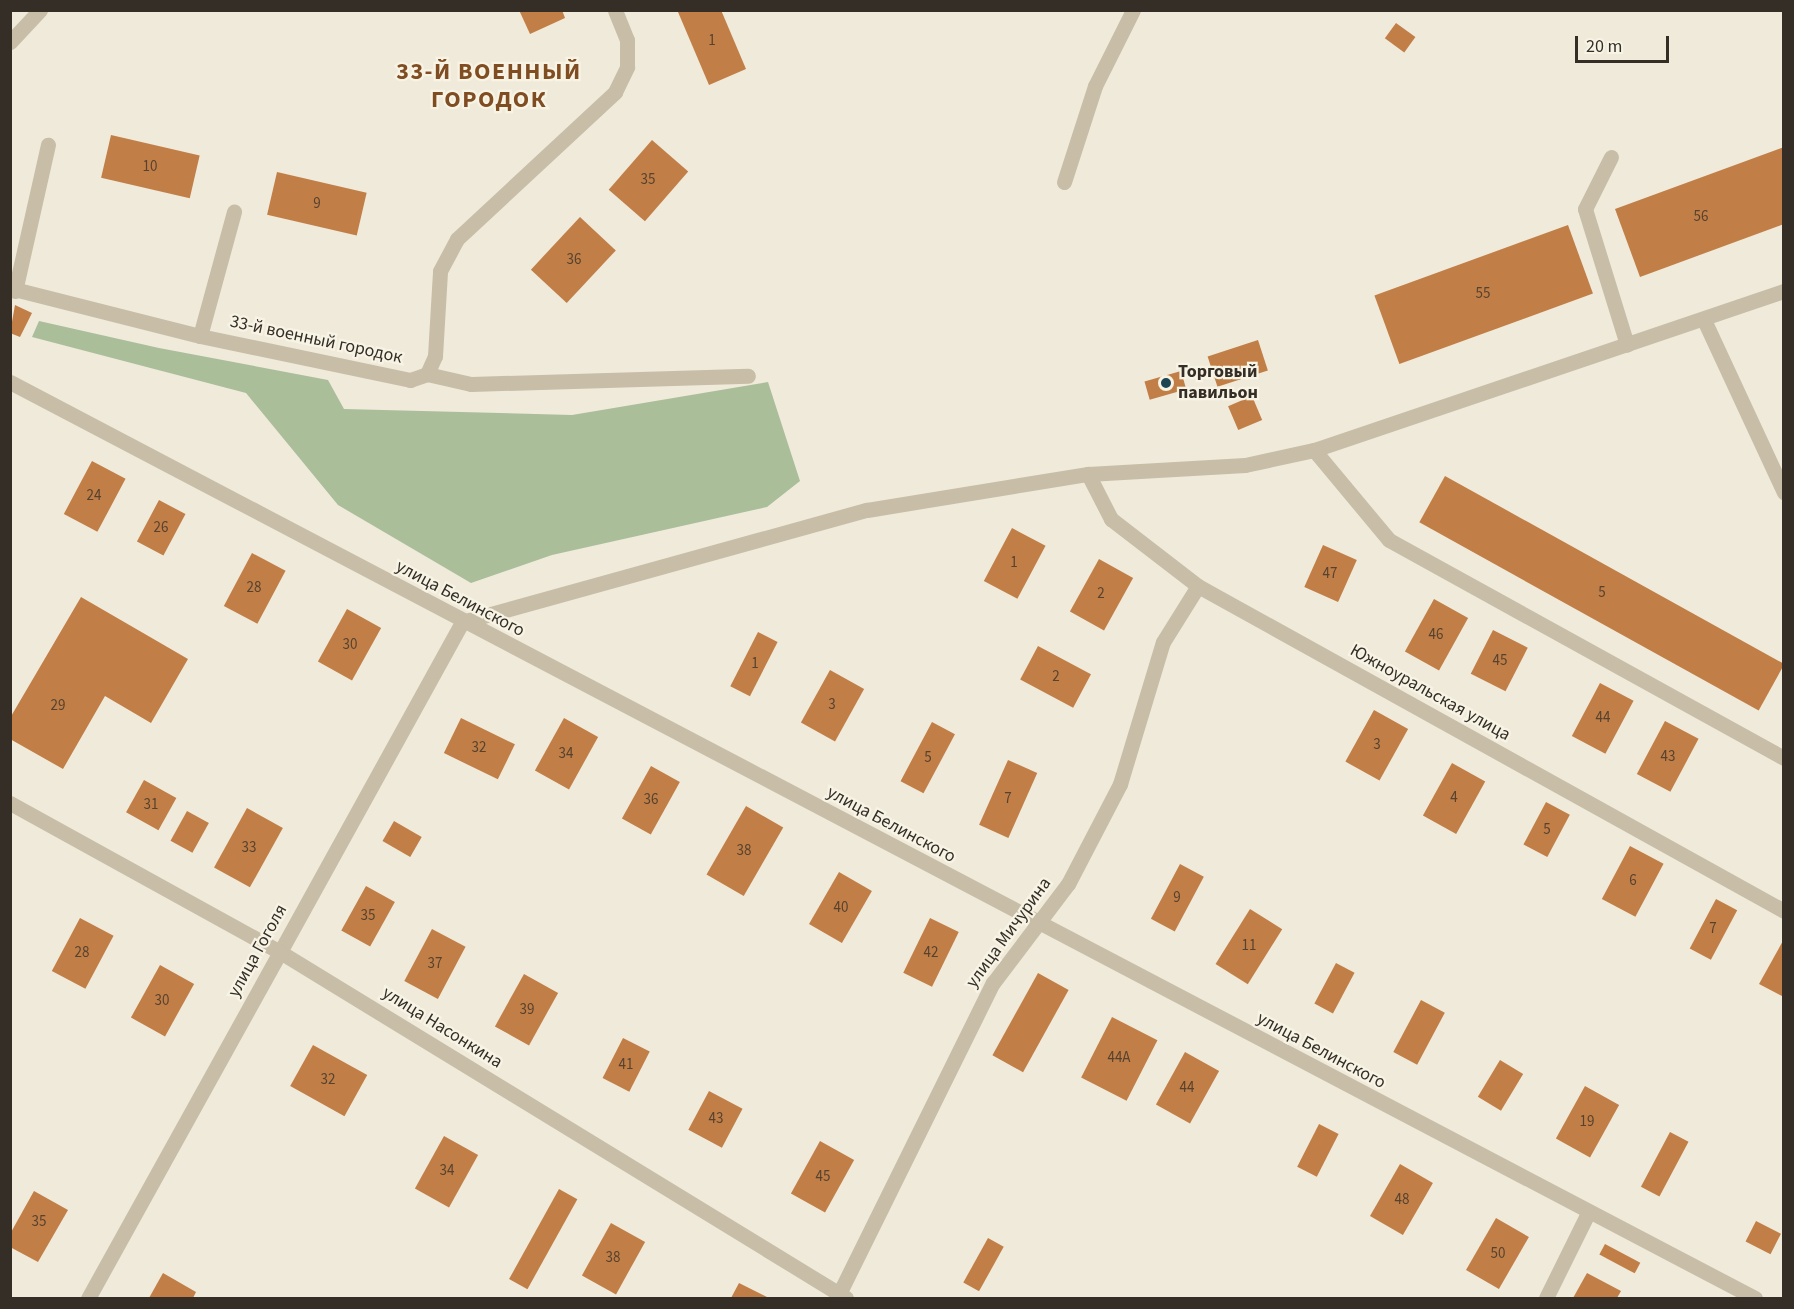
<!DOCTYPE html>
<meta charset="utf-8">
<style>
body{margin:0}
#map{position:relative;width:1794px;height:1309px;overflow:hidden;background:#f0eada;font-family:"Source Sans 3",sans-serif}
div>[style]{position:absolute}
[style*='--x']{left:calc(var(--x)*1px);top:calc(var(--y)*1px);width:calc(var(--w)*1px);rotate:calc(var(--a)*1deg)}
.green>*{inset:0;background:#abbe9a}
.building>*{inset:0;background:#c17f47;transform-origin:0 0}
.service>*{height:15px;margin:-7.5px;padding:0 7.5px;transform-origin:7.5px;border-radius:7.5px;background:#c8bda6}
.minor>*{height:15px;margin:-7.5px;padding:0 7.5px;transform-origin:7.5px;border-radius:7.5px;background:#c8bda6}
.tertiary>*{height:15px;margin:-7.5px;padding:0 7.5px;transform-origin:7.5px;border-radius:7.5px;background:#c8bda6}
.dots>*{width:16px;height:16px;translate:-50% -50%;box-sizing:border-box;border:3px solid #f8f4e5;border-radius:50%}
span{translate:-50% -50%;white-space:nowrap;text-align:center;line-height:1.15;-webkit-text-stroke:4.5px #f8f4e5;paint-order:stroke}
.number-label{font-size:15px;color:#57422f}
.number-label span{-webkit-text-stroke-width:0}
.street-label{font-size:18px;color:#342e27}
.poi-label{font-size:18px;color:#342e27;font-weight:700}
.left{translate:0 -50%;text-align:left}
.district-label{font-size:24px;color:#804d23;font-weight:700;letter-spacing:1.5px}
.frame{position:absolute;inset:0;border:12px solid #342e27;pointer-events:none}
.scale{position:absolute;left:1575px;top:36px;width:94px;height:27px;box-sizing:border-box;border:3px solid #342e27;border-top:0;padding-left:8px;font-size:18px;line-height:21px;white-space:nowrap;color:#342e27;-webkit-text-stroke:4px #f8f4e5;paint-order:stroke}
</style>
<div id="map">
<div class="green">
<i style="clip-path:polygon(39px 321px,159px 348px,328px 380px,344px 409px,572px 415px,768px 382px,800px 481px,767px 507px,552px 555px,471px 583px,338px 505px,246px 393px,32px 337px)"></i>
</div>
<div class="building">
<i style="clip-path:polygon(519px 10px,562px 10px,565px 18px,530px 34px)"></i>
<i style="clip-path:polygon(682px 10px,721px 10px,746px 69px,709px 85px,678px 12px)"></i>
<i style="left:1396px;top:23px;width:24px;height:19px;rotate:36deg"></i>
<i style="left:111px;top:135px;width:91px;height:44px;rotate:13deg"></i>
<i style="left:652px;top:140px;width:48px;height:66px;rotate:41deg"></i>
<i style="clip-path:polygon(1784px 147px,1784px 224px,1640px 277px,1615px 209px)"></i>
<i style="left:277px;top:172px;width:92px;height:44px;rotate:13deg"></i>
<i style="left:580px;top:217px;width:49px;height:72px;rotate:43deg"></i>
<i style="left:1568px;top:225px;width:73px;height:206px;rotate:70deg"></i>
<i style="clip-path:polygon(15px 305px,32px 313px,20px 337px,10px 333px)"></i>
<i style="left:1258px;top:340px;width:32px;height:53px;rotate:72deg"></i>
<i style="left:1181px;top:371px;width:19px;height:38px;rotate:74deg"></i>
<i style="left:1252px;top:396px;width:26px;height:26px;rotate:67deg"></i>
<i style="left:92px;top:461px;width:38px;height:60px;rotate:28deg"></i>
<i style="left:1445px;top:476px;width:388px;height:53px;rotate:29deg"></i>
<i style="left:159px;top:500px;width:30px;height:47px;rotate:28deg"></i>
<i style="left:1012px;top:528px;width:38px;height:60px;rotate:28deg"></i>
<i style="left:1323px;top:545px;width:37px;height:46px;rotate:24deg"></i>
<i style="left:252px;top:553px;width:38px;height:60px;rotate:28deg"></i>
<i style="left:1099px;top:559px;width:39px;height:60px;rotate:29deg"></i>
<i style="clip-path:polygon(81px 597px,188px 659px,151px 723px,105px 696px,63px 769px,10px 739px,10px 718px)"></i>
<i style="left:1434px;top:599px;width:39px;height:60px;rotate:29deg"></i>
<i style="left:347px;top:609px;width:39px;height:60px;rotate:29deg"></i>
<i style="left:1493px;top:630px;width:39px;height:49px;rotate:27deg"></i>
<i style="left:758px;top:632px;width:22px;height:61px;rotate:27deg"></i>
<i style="left:1038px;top:646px;width:60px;height:38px;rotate:28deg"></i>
<i style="left:830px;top:670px;width:39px;height:60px;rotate:29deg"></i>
<i style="left:1600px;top:683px;width:38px;height:60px;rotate:28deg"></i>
<i style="left:1374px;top:710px;width:39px;height:59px;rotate:29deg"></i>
<i style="left:461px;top:718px;width:60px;height:39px;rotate:26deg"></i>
<i style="left:564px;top:718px;width:39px;height:60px;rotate:29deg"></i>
<i style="left:1665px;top:721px;width:38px;height:60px;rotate:28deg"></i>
<i style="left:932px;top:722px;width:26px;height:67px;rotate:28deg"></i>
<i style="left:1008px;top:760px;width:32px;height:71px;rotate:24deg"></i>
<i style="left:1452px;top:763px;width:38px;height:60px;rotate:29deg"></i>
<i style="left:651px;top:766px;width:33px;height:60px;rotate:29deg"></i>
<i style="left:144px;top:780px;width:37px;height:37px;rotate:29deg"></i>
<i style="left:1546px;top:802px;width:27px;height:48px;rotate:28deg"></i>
<i style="left:746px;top:806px;width:43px;height:79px;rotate:30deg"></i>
<i style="left:247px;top:808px;width:41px;height:68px;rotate:29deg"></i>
<i style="left:187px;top:811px;width:25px;height:34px;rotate:29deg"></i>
<i style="left:394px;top:821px;width:32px;height:23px;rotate:30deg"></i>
<i style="left:1630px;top:846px;width:38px;height:60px;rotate:28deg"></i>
<i style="left:1180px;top:864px;width:27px;height:62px;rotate:28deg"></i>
<i style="left:839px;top:872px;width:38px;height:60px;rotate:30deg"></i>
<i style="left:366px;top:886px;width:33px;height:51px;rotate:29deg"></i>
<i style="left:1716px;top:899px;width:24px;height:56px;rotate:28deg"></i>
<i style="left:1250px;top:909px;width:38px;height:65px;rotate:32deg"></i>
<i style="left:80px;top:918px;width:38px;height:60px;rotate:28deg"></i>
<i style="left:930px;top:918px;width:32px;height:61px;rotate:26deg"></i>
<i style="left:432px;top:929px;width:38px;height:59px;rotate:28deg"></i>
<i style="clip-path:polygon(1784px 939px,1784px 997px,1759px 984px)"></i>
<i style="left:1336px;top:963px;width:21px;height:46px;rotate:28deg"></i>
<i style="left:160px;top:965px;width:39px;height:60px;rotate:29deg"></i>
<i style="left:1038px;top:973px;width:35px;height:94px;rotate:29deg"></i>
<i style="left:524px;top:974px;width:39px;height:60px;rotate:29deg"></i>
<i style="left:1421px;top:1000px;width:27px;height:59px;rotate:28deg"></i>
<i style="left:1112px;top:1017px;width:51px;height:68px;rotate:27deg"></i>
<i style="left:623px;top:1038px;width:30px;height:45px;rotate:27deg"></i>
<i style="left:313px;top:1045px;width:62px;height:47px;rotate:29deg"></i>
<i style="left:1185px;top:1052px;width:39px;height:60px;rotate:29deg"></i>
<i style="left:1500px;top:1060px;width:27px;height:43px;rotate:31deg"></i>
<i style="left:1585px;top:1086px;width:39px;height:60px;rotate:29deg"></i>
<i style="left:709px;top:1091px;width:38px;height:44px;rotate:28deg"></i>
<i style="left:1319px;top:1124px;width:22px;height:48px;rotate:27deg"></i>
<i style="left:1670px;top:1132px;width:21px;height:62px;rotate:28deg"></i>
<i style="left:444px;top:1136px;width:39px;height:60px;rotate:29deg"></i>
<i style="left:820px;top:1141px;width:39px;height:60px;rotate:29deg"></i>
<i style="left:1400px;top:1164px;width:38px;height:60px;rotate:30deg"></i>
<i style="left:559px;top:1189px;width:21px;height:103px;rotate:29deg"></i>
<i style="clip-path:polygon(34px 1191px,68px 1210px,38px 1262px,10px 1247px,10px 1234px)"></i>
<i style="left:1496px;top:1218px;width:38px;height:60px;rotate:30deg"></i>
<i style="left:1756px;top:1221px;width:28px;height:23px;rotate:27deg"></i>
<i style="left:611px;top:1223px;width:39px;height:60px;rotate:29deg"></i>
<i style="left:988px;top:1238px;width:18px;height:51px;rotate:29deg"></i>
<i style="left:1605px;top:1244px;width:40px;height:12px;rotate:28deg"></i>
<i style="clip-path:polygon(163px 1273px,196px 1292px,193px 1298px,149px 1298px)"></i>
<i style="clip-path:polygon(1587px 1273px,1621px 1291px,1617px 1298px,1573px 1298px)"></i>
<i style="clip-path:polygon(739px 1283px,769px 1298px,731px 1298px)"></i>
</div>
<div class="service">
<i style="--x:10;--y:42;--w:44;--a:-46.8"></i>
<i style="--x:1611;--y:157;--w:58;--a:116.6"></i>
<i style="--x:1585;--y:209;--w:142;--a:72.8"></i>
<i style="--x:1064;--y:182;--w:101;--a:-72.1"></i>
<i style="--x:1095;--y:86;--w:85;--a:-63.4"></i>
<i style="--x:15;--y:291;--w:150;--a:-77.3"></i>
<i style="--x:200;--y:336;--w:129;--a:-74.7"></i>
<i style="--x:427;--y:374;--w:45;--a:12.8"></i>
<i style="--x:471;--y:384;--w:277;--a:-1.7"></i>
<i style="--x:1314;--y:450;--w:117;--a:50.2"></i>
<i style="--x:1389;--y:540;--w:451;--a:28.9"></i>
</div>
<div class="minor">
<i style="--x:10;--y:288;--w:196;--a:14.2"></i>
<i style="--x:200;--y:336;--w:215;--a:11.8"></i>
<i style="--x:410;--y:380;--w:18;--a:-19"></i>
<i style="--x:427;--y:374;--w:20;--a:-66"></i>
<i style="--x:435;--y:356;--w:85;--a:-86.6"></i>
<i style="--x:440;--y:271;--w:36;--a:-62"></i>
<i style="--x:457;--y:239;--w:216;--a:-42.9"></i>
<i style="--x:615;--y:92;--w:28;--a:-64"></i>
<i style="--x:627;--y:67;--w:27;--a:-90"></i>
<i style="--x:627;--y:40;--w:32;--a:-112"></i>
<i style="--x:1704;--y:320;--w:190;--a:65.1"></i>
<i style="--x:10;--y:382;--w:1971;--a:27.7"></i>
<i style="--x:1088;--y:474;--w:51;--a:62.9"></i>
<i style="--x:1111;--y:519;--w:110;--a:37.6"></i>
<i style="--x:1198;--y:586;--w:670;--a:29.01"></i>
<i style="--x:837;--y:1298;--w:352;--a:-63.7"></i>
<i style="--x:993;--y:983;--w:124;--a:-52.9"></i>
<i style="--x:1068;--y:884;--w:113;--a:-62.5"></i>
<i style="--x:1120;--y:784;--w:148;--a:-73.2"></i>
<i style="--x:1163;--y:642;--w:66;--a:-58"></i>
<i style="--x:846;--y:1298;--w:663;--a:-148.56"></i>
<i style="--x:280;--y:952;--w:377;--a:-61.1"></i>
<i style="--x:462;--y:622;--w:420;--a:-15.5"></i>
<i style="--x:867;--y:510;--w:224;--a:-9.3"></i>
<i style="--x:1088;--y:474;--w:157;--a:-3.3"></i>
<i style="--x:1245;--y:465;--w:71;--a:-12.3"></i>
<i style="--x:1314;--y:450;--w:496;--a:-18.7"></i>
<i style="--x:1546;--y:1298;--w:95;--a:-63.7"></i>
</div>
<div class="tertiary">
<i style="--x:10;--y:803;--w:308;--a:28.9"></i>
<i style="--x:280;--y:952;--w:396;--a:119"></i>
</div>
<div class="dots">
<i style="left:1166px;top:383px;background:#1e4554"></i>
</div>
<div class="number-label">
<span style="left:712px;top:41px">1</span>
<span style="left:150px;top:167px">10</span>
<span style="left:648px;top:180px">35</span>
<span style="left:317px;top:204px">9</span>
<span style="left:1701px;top:217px">56</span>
<span style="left:574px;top:260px">36</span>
<span style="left:1483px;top:294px">55</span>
<span style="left:94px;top:496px">24</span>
<span style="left:161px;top:528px">26</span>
<span style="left:1014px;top:563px">1</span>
<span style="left:1330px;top:574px">47</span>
<span style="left:254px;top:588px">28</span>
<span style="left:1602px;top:593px">5</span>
<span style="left:1101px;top:594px">2</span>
<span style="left:1436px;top:635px">46</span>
<span style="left:350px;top:645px">30</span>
<span style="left:1500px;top:661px">45</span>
<span style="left:755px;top:664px">1</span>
<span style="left:1056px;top:677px">2</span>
<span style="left:832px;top:705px">3</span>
<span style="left:58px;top:706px">29</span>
<span style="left:1603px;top:718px">44</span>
<span style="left:1377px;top:745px">3</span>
<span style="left:479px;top:748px">32</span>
<span style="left:566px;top:754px">34</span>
<span style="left:1668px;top:757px">43</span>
<span style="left:928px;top:758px">5</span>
<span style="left:1454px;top:798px">4</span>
<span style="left:1008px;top:799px">7</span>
<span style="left:651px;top:800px">36</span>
<span style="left:151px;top:805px">31</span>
<span style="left:1547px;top:830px">5</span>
<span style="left:249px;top:848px">33</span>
<span style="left:744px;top:851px">38</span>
<span style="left:1633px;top:881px">6</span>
<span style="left:1177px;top:898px">9</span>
<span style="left:841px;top:908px">40</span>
<span style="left:368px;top:916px">35</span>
<span style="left:1713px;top:929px">7</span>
<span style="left:1249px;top:946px">11</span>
<span style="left:82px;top:953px">28</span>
<span style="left:931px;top:953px">42</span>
<span style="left:435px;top:964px">37</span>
<span style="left:162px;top:1001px">30</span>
<span style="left:527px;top:1010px">39</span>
<span style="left:1119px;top:1058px">44А</span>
<span style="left:626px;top:1065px">41</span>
<span style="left:328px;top:1080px">32</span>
<span style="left:1187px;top:1088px">44</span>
<span style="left:716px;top:1119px">43</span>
<span style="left:1587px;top:1122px">19</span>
<span style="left:447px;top:1171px">34</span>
<span style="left:823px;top:1177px">45</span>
<span style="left:1402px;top:1200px">48</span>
<span style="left:39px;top:1222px">35</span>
<span style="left:1498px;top:1254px">50</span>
<span style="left:613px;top:1258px">38</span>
</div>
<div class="street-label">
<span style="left:316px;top:340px;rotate:12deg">33-й военный городок</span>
<span style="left:460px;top:599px;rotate:28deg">улица Белинского</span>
<span style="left:1430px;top:693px;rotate:29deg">Южноуральская улица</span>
<span style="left:891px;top:825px;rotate:28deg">улица Белинского</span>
<span style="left:1009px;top:933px;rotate:-54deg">улица Мичурина</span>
<span style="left:258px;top:951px;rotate:-61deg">улица Гоголя</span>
<span style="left:442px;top:1028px;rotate:32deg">улица Насонкина</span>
<span style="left:1321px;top:1051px;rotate:28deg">улица Белинского</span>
</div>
<div class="poi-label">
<span class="left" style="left:1178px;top:383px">Торговый<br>павильон</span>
</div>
<div class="district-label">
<span style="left:489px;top:86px">33-Й ВОЕННЫЙ<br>ГОРОДОК</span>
</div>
<div class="frame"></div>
<div class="scale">20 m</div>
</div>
